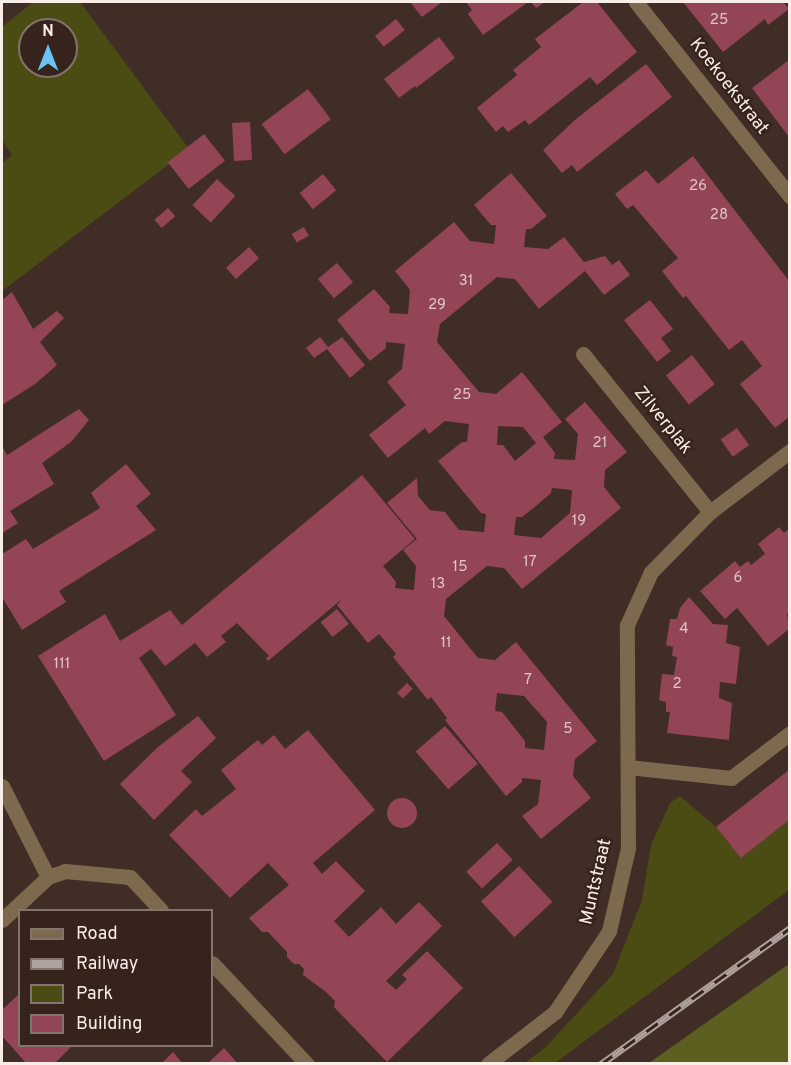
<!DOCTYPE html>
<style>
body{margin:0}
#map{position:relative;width:791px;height:1065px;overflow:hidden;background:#402d26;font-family:Overpass,sans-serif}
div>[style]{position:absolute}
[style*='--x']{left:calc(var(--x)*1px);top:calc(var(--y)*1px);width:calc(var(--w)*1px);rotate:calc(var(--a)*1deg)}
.green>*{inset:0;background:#4b4c13}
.forest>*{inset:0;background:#5d5f20}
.building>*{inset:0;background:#934555;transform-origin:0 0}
.round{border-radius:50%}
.minor>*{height:15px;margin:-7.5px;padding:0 7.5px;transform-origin:7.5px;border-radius:7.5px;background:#7d694d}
.rail>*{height:7px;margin-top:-3.5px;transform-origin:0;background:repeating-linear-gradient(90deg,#35231c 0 14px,#afa19b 0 28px);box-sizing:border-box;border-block:2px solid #afa19b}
span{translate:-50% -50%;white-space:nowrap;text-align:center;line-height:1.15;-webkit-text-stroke:4.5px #35231c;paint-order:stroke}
.number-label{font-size:15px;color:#e0c3c3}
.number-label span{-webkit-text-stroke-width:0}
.street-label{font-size:18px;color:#f9ede8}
.frame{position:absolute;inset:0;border:3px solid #f9ede8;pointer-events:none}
.legend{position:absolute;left:18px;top:909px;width:195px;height:138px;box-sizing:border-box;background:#35231c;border:2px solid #83746e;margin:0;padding:8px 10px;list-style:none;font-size:18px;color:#f9ede8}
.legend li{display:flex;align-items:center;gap:12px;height:30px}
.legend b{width:30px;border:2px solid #83746e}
.north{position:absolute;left:18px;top:18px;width:60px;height:60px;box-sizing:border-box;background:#35231c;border:2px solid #83746e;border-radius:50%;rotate:0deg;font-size:16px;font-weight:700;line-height:24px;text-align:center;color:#f9ede8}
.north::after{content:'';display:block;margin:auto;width:21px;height:27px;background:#69c3f1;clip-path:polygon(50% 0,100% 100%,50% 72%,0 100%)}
</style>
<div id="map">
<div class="green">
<i style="clip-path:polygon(evenodd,33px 2px,80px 2px,189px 149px,2px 291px,2px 163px,12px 155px,2px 140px,2px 27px,33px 2px,30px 30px,66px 30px,66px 66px,30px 66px,30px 30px)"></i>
<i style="clip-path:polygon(680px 796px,716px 827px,741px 858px,789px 820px,789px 890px,555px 1063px,523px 1064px,546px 1047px,613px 974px,642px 900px,651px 845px,670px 803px)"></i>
</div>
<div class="forest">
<i style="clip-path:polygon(789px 964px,789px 1063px,649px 1063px)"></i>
</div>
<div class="building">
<i style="clip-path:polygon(410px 2px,442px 2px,422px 17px)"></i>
<i style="clip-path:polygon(466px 2px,528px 2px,483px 35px,468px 14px,472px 10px)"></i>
<i style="clip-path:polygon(531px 2px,545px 2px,536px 8px)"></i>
<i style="clip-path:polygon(583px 2px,597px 2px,637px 52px,597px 85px,590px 77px,529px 125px,525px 120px,508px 132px,503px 126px,496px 132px,477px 108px,517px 75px,513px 70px,541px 47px,535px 39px)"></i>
<i style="clip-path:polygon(683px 2px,783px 2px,789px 9px,768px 25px,765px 19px,723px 52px)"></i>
<i style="left:396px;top:19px;width:14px;height:27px;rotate:51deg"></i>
<i style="clip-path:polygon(439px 37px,455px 58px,416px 88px,415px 86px,399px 98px,384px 79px)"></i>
<i style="clip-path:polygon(789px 60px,789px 137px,752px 88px)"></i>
<i style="clip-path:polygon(646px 64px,672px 97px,577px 172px,572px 165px,562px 173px,543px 150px,576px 119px)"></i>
<i style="left:308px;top:89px;width:38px;height:58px;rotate:53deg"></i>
<i style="left:250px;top:122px;width:38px;height:18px;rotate:87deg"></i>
<i style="left:204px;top:134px;width:34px;height:46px;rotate:52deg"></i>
<i style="clip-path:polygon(693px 156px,789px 281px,789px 417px,775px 428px,740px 384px,762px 366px,742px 340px,729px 350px,686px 296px,683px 298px,662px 271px,678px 258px,633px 205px,627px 209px,615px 194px,646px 170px,658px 184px)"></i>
<i style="clip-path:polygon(evenodd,511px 173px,547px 216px,531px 229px,526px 229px,524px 247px,548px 249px,564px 237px,584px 262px,605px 256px,612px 265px,619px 260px,630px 275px,604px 295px,585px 271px,539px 309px,515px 279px,497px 277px,440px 324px,437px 342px,479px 392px,496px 394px,522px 372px,562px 422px,543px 437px,555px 453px,554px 459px,575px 460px,578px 434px,565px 419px,585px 402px,627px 452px,605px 470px,604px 487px,621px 508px,522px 589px,504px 568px,487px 566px,446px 599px,444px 616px,478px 658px,495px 660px,516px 642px,597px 741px,575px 759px,574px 767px,573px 776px,591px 798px,541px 839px,522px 816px,538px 804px,541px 780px,522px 778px,522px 782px,506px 796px,445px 720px,447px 718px,431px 697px,428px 700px,393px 657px,396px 654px,379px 634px,368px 643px,337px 605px,342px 599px,268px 661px,266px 658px,269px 656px,237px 623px,221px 636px,226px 642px,207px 657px,195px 643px,165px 666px,151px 649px,139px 658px,176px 715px,104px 761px,38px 656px,105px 614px,120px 641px,170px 610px,182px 625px,362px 475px,415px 539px,365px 581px,383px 566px,396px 582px,395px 588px,414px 590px,416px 566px,403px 550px,417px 539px,387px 503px,417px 478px,418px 496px,430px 510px,445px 512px,459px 530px,484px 532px,486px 514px,481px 513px,438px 461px,462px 442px,467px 442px,469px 424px,445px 421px,429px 434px,425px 428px,388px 458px,369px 435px,406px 405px,387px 382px,402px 369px,405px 344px,386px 342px,386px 348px,370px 361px,337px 320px,374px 289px,390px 307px,389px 313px,408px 314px,410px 290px,395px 271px,454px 222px,470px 241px,494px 244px,496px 225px,491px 225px,474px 205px,511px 173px,498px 426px,523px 427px,536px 443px,515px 461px,503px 445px,497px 445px,498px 426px,511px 173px,552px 488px,572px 490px,570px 513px,541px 538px,514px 535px,516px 517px,522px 517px,536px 506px,551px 493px,552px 488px,511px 173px,497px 693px,524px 696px,547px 722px,544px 750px,525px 748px,525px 741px,502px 712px,495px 711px,497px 693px)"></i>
<i style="left:323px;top:174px;width:21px;height:30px;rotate:51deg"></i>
<i style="left:217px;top:179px;width:25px;height:36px;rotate:43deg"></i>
<i style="left:168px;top:208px;width:11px;height:18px;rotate:49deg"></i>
<i style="left:304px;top:227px;width:10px;height:14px;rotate:61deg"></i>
<i style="left:249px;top:247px;width:15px;height:31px;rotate:48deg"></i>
<i style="left:337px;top:263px;width:25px;height:25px;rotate:50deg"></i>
<i style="clip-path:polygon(12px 292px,33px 329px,57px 311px,64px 318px,40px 342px,57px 365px,35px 384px,2px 405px,2px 300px)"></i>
<i style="clip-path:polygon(650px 300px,673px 329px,661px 338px,671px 351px,657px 362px,624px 320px)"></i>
<i style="clip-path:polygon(320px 337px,328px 347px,342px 337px,365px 365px,350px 378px,327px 349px,314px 358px,306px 348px)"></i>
<i style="left:692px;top:355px;width:37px;height:33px;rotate:52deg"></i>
<i style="clip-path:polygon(79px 409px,89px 420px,71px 442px,42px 463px,54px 484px,10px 511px,18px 523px,2px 533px,2px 446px,7px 455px)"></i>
<i style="left:737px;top:428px;width:21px;height:20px;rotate:55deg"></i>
<i style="clip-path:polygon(126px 464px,151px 494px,136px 506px,156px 530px,59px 591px,66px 602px,22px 630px,2px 597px,2px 554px,26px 539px,33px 549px,100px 508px,91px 493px)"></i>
<i style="clip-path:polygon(779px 527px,784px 533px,789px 529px,789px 613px,787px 614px,789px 629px,768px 646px,737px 608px,725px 619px,700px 591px,735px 561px,740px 567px,748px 561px,751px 565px,765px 554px,758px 544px)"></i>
<i style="clip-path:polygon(689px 597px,713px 624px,728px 625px,726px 643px,740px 647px,736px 684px,720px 682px,719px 698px,732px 703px,729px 740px,667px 733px,670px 712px,666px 712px,666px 702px,659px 700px,662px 674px,674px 675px,677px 657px,672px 656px,673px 647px,666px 645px,670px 619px,677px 619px,680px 608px)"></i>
<i style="left:337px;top:609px;width:19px;height:21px;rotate:51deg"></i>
<i style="left:407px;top:683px;width:8px;height:14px;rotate:45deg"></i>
<i style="clip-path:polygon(198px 716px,216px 738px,181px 771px,192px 782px,154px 820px,120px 784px,158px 747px)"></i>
<i style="left:445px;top:726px;width:50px;height:39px;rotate:49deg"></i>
<i style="clip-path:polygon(308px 730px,375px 810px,313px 863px,322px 874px,336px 861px,365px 891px,334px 921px,349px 937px,381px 907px,396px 924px,419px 902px,442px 926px,386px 981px,396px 990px,407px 979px,402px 975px,427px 951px,463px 988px,387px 1062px,334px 1007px,335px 1001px,326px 992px,303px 975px,304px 969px,299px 964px,294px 964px,287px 957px,287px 952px,268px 932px,262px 932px,249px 918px,289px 885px,268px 863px,230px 898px,169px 835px,196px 809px,202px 816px,236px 789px,221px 770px,258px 740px,262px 745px,274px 735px,285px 749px)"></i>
<i style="clip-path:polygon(789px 770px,789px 820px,741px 858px,716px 827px)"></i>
<i class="round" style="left:387px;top:798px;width:30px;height:30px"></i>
<i style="left:497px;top:843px;width:23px;height:42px;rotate:47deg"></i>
<i style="left:519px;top:866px;width:49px;height:52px;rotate:47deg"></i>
<i style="clip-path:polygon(20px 993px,20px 1046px,72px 1046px,54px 1064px,27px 1064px,2px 1036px,2px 1010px)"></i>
<i style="clip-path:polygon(224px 1048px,238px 1064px,207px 1064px)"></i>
<i style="clip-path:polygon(173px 1052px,183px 1064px,161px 1064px)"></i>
</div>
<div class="minor">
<i style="--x:636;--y:2;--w:248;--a:51.6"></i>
<i style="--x:583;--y:354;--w:203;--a:51.2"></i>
<i style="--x:628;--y:767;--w:104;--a:6.1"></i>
<i style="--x:731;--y:778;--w:74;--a:-37.3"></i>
<i style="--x:2;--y:786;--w:102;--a:63.2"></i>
<i style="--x:48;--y:877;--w:18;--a:-19"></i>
<i style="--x:65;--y:871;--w:65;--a:5.3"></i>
<i style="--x:130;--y:877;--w:45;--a:46.8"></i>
<i style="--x:2;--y:920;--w:63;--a:-43.1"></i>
<i style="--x:212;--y:963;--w:139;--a:46.8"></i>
<i style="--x:488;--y:1064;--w:85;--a:-37.8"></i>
<i style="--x:555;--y:1012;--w:97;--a:-56.3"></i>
<i style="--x:609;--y:931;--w:85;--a:-77.1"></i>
<i style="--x:628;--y:848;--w:223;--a:-90.3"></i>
<i style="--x:627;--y:625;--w:58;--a:-65.6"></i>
<i style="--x:651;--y:572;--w:84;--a:-45.5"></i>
<i style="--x:710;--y:512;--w:101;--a:-37.3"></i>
</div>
<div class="rail">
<i style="--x:601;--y:1064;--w:233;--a:-35.7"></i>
</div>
<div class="number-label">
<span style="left:719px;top:21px">25</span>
<span style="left:698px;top:187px">26</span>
<span style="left:719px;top:216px">28</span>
<span style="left:466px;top:282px">31</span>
<span style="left:437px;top:306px">29</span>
<span style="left:462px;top:396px">25</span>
<span style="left:600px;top:444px">21</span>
<span style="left:579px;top:522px">19</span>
<span style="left:530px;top:563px">17</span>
<span style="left:460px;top:568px">15</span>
<span style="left:738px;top:579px">6</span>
<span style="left:438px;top:585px">13</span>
<span style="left:684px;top:630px">4</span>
<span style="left:446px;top:644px">11</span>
<span style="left:62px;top:665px">111</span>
<span style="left:528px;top:681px">7</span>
<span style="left:677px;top:685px">2</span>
<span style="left:568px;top:730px">5</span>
</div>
<div class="street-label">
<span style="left:728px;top:87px;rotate:52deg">Koekoekstraat</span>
<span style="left:662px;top:421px;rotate:51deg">Zilverplak</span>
<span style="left:597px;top:882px;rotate:-77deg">Muntstraat</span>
</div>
<div class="frame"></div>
<ul class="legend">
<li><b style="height:8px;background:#7d694d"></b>Road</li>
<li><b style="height:8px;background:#afa19b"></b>Railway</li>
<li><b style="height:16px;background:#4b4c13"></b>Park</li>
<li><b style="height:16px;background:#934555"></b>Building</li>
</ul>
<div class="north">N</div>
</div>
